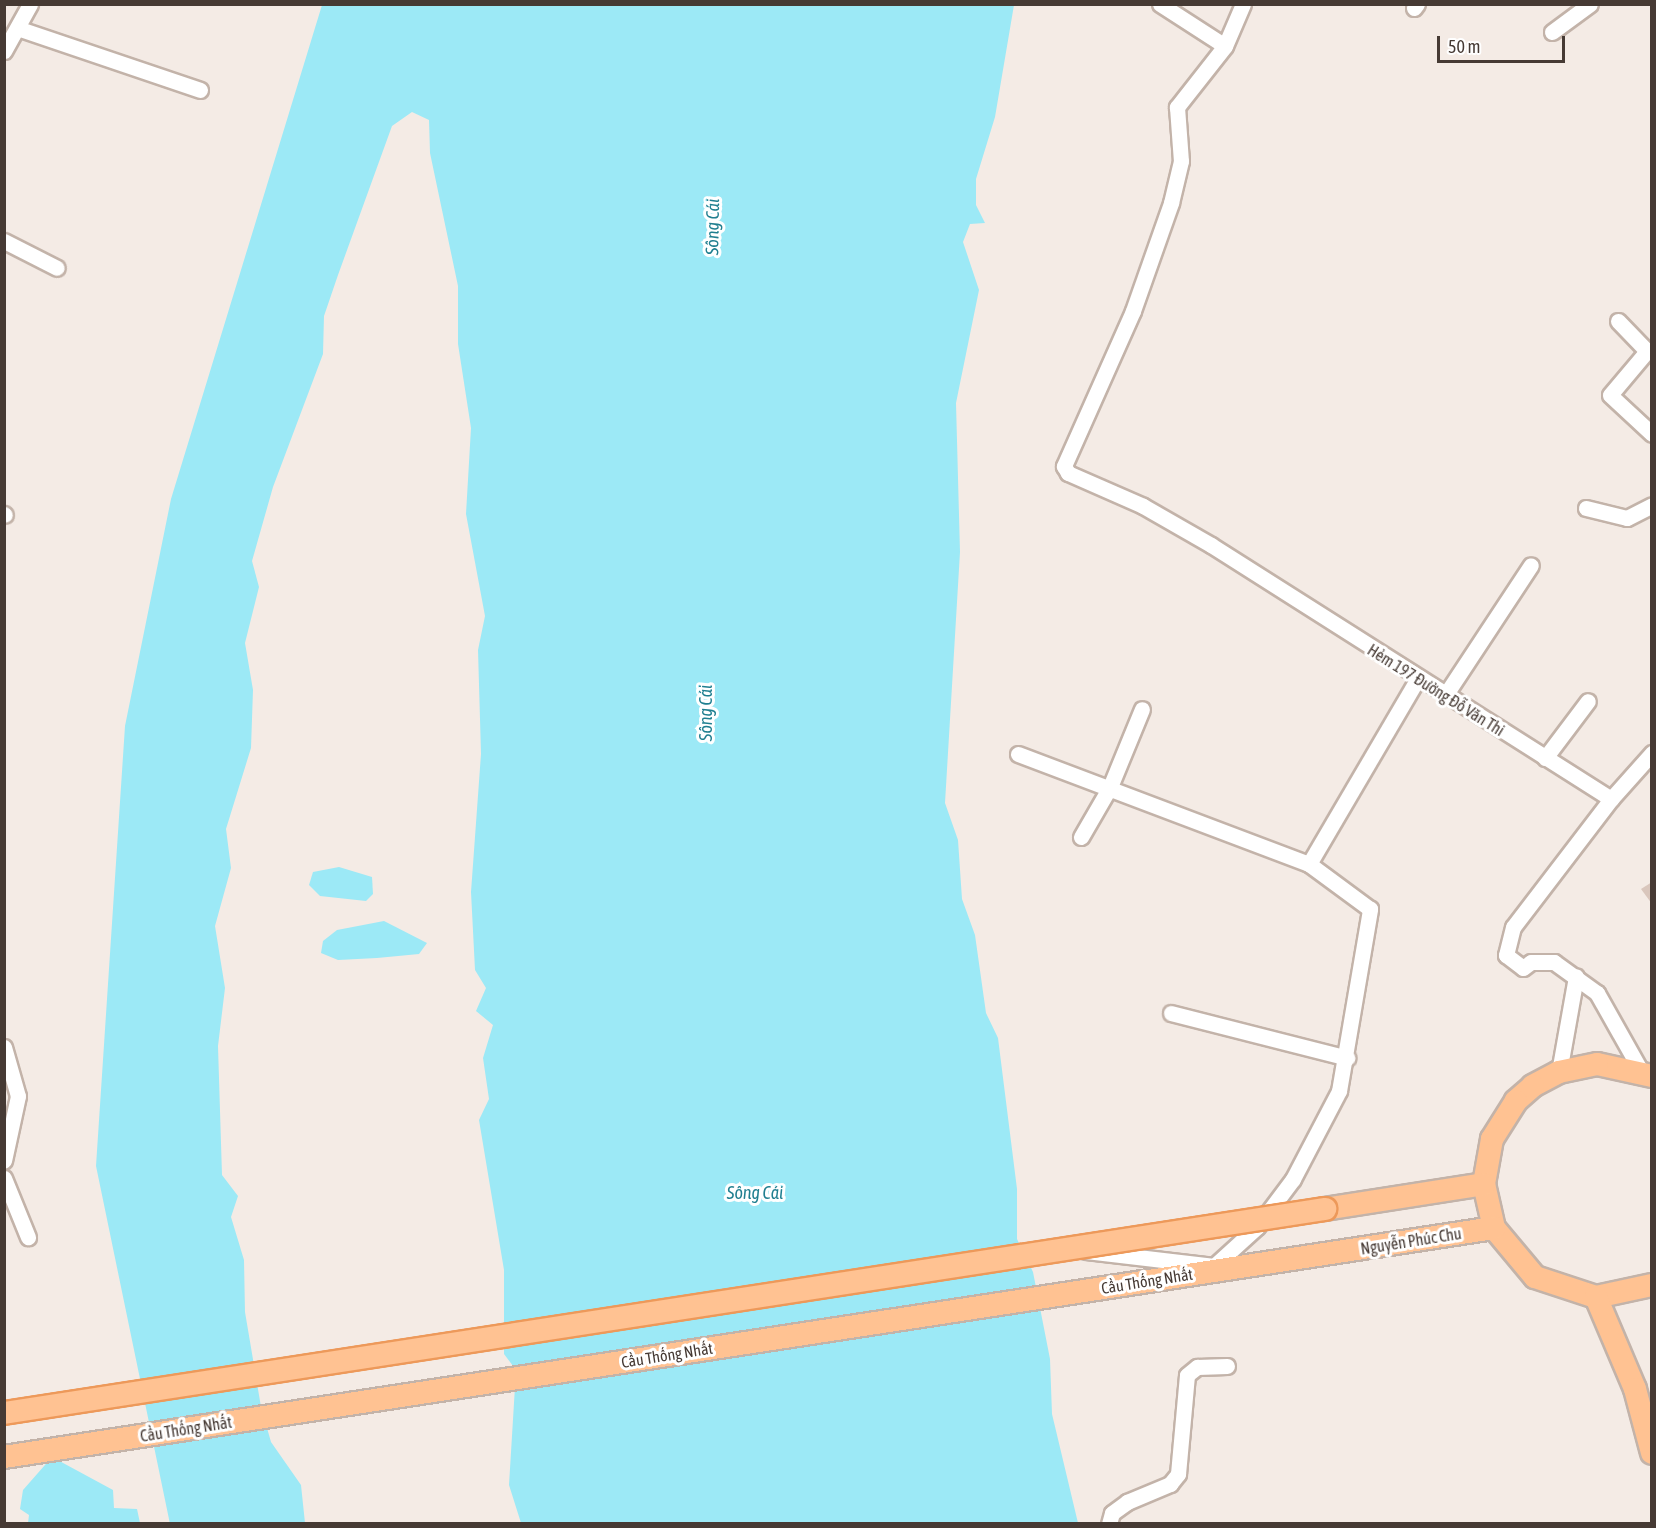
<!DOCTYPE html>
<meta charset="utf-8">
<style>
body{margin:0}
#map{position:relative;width:1656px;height:1528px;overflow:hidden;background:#f4ebe5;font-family:"Asap Condensed",sans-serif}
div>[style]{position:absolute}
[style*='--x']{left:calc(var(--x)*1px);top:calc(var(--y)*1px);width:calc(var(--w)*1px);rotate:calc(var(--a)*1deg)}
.water>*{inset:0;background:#9ce9f6}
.building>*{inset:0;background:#d9c6bc}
.roads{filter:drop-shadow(2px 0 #c3b3a9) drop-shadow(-2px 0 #c3b3a9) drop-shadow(0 2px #c3b3a9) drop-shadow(0 -2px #c3b3a9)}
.minor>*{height:15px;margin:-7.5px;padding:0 7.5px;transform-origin:7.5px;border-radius:7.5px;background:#fff}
.primary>*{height:22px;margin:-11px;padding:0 11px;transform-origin:11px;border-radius:11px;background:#ffc292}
.bridges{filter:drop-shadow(2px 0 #ed995a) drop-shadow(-2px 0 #ed995a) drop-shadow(0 2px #ed995a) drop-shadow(0 -2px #ed995a)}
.primary-bridge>*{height:22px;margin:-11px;padding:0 11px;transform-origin:11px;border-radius:11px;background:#ffc292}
span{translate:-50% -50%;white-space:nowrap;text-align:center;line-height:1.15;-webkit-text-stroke:6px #fff;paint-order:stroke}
.street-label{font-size:16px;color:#463a34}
.water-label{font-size:18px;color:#207f90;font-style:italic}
.frame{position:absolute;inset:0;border:6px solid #463a34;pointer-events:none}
.scale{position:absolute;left:1437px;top:36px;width:128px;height:27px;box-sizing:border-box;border:3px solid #463a34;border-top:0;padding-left:8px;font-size:18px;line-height:21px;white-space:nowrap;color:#463a34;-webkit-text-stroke:4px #fff;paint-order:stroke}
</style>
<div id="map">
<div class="water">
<i style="clip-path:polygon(322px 5px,1014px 5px,995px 117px,976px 179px,976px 205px,985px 223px,970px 224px,963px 242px,979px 290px,956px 403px,960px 552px,945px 803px,958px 840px,962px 899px,975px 935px,986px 1013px,998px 1038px,1017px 1189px,1017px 1239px,1033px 1272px,1050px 1359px,1052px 1414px,1078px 1523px,521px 1523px,509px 1485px,516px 1370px,504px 1354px,504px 1270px,479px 1120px,489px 1099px,483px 1058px,493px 1025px,476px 1011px,486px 988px,475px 970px,471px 892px,481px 754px,478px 650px,485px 616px,466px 514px,471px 428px,458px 344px,458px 286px,430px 153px,429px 120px,412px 112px,392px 126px,338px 275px,324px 316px,323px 354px,273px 487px,252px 561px,259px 587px,245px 643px,253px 690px,251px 748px,226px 829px,231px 868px,215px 926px,225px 988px,218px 1046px,222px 1175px,238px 1196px,231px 1217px,244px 1260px,245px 1312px,261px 1407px,271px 1442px,301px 1485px,305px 1523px,170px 1524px,96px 1166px,125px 726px,171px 499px)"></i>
<i style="clip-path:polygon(339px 867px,372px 877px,373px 894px,366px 901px,320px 896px,309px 885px,313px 872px)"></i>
<i style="clip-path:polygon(384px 921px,427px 943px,419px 954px,377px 958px,338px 960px,321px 953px,323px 941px,337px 930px)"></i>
<i style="clip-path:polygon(52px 1457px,113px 1490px,114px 1508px,137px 1509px,140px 1523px,28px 1523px,29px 1515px,20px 1509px,23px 1490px)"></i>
</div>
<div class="building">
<i style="clip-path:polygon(1652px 882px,1652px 904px,1641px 889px)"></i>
</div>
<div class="roads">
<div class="minor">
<i style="--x:1160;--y:4;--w:77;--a:32.9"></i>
<i style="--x:1243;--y:4;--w:46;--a:113.2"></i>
<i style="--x:1225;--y:46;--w:78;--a:128.2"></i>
<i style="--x:1177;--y:107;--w:54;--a:85.8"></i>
<i style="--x:1181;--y:161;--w:43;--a:103.4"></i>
<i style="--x:1171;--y:203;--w:114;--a:109.4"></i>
<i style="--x:1133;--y:311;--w:170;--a:114"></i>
<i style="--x:1064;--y:466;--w:8;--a:60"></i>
<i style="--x:1068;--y:473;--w:82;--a:23.7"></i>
<i style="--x:1143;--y:506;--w:78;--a:29.8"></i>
<i style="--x:1211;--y:545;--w:474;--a:32.4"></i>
<i style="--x:1611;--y:799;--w:62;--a:-48.3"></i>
<i style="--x:1414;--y:8;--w:5;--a:-53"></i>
<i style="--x:20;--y:29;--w:190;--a:18.7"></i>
<i style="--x:1552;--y:32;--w:47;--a:-36.4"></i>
<i style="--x:4;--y:51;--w:54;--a:-61"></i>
<i style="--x:4;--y:241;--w:59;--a:27"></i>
<i style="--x:1618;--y:321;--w:42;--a:46"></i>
<i style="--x:1647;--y:351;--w:57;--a:130.1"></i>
<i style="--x:1610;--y:395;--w:57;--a:42.9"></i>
<i style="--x:1586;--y:508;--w:42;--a:13.7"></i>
<i style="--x:1627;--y:518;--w:28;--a:-27"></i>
<i style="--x:4;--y:514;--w:1;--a:45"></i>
<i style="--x:1446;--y:694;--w:154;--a:-56.6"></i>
<i style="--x:1018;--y:754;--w:311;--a:20.7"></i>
<i style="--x:1309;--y:864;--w:213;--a:-59.6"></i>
<i style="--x:1545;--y:758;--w:71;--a:-53"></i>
<i style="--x:1611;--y:799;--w:161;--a:127.4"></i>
<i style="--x:1513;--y:927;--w:29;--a:104"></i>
<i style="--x:1506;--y:955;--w:21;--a:37"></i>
<i style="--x:1523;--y:968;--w:10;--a:-37"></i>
<i style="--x:1531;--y:962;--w:23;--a:0"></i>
<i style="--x:1554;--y:962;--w:53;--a:35.8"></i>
<i style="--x:1597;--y:993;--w:90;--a:60.6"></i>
<i style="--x:1081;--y:837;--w:58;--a:-59.9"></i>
<i style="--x:1110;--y:787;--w:84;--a:-67.7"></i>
<i style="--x:1171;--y:1013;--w:182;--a:14.3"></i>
<i style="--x:4;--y:1047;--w:51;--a:74.1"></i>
<i style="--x:18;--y:1096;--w:66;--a:102.2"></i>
<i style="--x:1559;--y:1072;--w:97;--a:-79.9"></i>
<i style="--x:4;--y:1178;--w:64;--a:67.9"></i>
<i style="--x:1086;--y:1251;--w:129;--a:6.7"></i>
<i style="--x:1214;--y:1266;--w:58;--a:-42.2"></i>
<i style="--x:1257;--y:1227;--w:60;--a:-53.1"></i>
<i style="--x:1293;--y:1179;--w:99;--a:-62.4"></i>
<i style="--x:1339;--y:1091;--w:185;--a:-80.3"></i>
<i style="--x:1370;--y:909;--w:76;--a:-143.6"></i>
<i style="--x:1109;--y:1524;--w:11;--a:-75"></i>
<i style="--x:1112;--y:1513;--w:19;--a:-36"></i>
<i style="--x:1127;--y:1502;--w:47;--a:-22.7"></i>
<i style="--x:1170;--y:1484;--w:13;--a:-51"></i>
<i style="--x:1178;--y:1474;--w:99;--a:-84.8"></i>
<i style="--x:1187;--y:1375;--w:13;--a:-39"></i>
<i style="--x:1197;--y:1367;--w:30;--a:-2"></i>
</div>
<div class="primary">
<i style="--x:1652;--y:1076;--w:56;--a:-167.7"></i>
<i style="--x:1597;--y:1064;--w:39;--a:168"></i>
<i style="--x:1559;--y:1072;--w:30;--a:152"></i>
<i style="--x:1533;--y:1086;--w:23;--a:139"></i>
<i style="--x:1516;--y:1101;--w:45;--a:122.3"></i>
<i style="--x:1492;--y:1139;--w:46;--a:100.1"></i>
<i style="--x:1484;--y:1184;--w:45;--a:77.2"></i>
<i style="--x:1494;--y:1228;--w:64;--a:50.1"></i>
<i style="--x:1535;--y:1277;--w:64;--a:18.2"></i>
<i style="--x:1596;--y:1297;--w:57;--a:-12.1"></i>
<i style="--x:1325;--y:1209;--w:161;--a:-8.9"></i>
<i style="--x:1596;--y:1297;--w:100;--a:67"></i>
<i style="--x:1635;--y:1389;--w:66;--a:75.1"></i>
<i style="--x:4;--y:1457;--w:1507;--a:-8.74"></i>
</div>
</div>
<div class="bridges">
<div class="primary-bridge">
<i style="--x:4;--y:1413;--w:1337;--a:-8.78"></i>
</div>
</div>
<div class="street-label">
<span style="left:1436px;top:690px;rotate:32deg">Hẻm 197 Đường Đỗ Văn Thi</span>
<span style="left:1411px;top:1241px;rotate:-9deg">Nguyễn Phúc Chu</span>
<span style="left:1147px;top:1281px;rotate:-9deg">Cầu Thống Nhất</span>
<span style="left:667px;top:1355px;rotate:-9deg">Cầu Thống Nhất</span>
<span style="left:186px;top:1429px;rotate:-9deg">Cầu Thống Nhất</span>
</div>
<div class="water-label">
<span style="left:713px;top:227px;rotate:-89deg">Sông Cái</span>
<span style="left:706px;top:713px;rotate:-90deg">Sông Cái</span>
<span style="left:755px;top:1193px">Sông Cái</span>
</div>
<div class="frame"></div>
<div class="scale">50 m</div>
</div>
